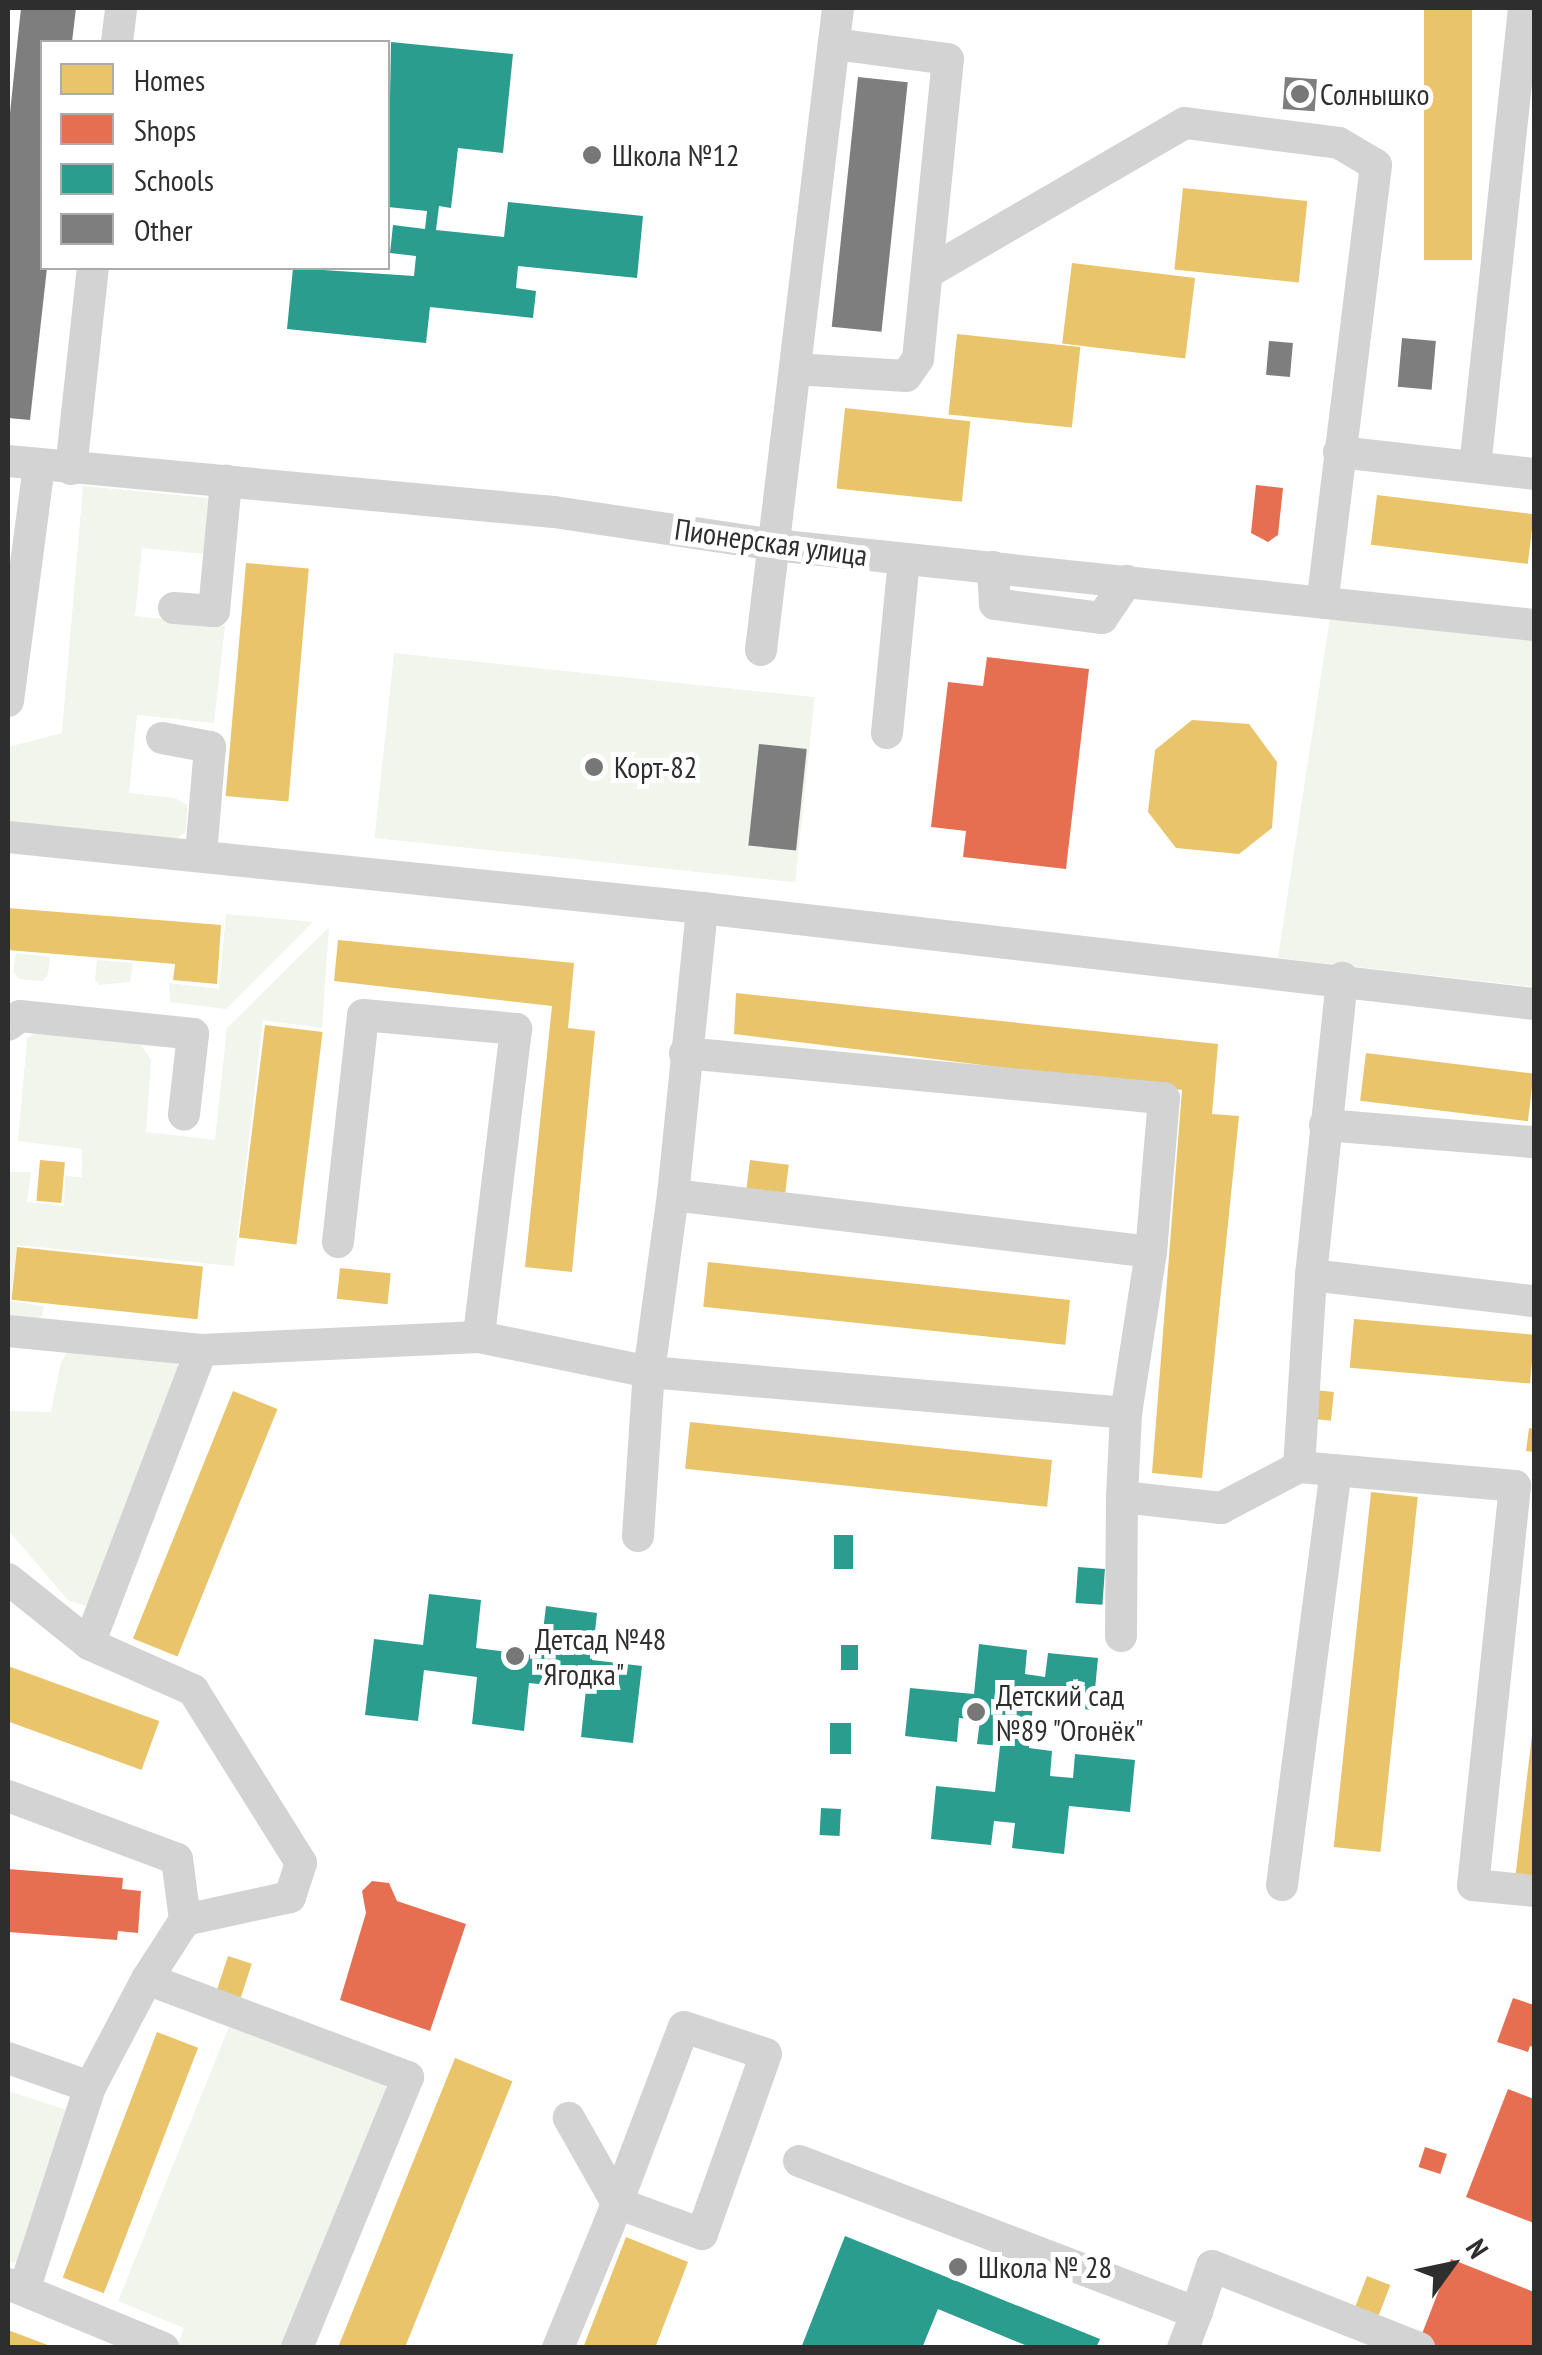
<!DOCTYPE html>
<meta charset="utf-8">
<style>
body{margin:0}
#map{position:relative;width:1542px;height:2355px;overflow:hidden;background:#fff;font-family:"PT Sans Narrow",sans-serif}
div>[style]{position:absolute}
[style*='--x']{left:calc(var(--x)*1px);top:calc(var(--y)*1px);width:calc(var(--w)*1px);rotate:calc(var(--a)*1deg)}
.green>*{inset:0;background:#f1f5eb;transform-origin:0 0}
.homes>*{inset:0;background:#e9c46a;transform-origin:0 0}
.shops>*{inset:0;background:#e76f51;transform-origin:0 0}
.schools>*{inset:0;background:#2a9d8f;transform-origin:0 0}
.building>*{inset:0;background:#7e7e7e;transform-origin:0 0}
.minor>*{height:32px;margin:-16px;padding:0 16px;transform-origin:16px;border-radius:16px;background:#d3d3d3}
.dots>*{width:28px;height:28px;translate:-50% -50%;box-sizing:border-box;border:5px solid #fff;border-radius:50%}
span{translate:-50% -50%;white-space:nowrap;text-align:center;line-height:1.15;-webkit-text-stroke:10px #fff;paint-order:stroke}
.poi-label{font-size:30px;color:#2e2e2e}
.left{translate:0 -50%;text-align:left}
.street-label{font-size:30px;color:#2e2e2e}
.frame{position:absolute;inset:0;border:10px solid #2e2e2e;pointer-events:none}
.legend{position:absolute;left:40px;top:40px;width:350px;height:230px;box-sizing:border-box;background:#fff;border:2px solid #ababab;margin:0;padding:12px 18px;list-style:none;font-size:30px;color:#2e2e2e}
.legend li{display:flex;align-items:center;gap:20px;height:50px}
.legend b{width:50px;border:2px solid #ababab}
.north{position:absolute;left:1402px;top:2215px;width:100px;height:100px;-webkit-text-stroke:8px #fff;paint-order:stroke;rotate:57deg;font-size:28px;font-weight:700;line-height:40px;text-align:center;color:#2e2e2e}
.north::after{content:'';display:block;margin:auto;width:35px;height:45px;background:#2e2e2e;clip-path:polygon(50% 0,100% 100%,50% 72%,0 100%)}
</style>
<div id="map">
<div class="green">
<i style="clip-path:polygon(83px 486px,208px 498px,205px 554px,142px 548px,135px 616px,225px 626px,214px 723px,137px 715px,129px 793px,175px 798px,187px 805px,186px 831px,175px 840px,8px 827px,8px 747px,62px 733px)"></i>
<i style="clip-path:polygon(1331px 611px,1534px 633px,1534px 987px,1278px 958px)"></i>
<i style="left:394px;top:653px;width:423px;height:186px;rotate:6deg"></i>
<i style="clip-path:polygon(226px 914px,313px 922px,226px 1009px,170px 1002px,169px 983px,219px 989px)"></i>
<i style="clip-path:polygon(329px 927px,322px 1028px,263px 1020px,234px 1266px,17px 1245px,10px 1301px,44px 1306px,42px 1316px,34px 1320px,8px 1316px,8px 1172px,31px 1172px,27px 1202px,64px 1206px,65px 1176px,82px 1177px,82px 1149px,18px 1141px,27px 1039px,35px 1032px,137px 1039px,151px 1060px,146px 1132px,215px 1140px,227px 1028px)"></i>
<i style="clip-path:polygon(16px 953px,50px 957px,48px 974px,43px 981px,19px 979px,13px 972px)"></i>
<i style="clip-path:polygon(97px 960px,133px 963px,130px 982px,99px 985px,95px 980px)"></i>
<i style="clip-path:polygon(70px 1348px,165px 1353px,177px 1364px,183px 1380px,89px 1607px,68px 1600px,8px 1530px,8px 1411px,51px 1412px,61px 1362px)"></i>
<i style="clip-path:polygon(229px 2027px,374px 2074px,385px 2086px,389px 2103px,286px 2347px,177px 2347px,184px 2328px,118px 2301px)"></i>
<i style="clip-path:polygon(8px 2091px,64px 2109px,73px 2123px,26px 2257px,14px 2263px,8px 2261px)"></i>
</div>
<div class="homes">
<i style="left:1424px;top:8px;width:48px;height:252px"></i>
<i style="left:1183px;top:188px;width:125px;height:82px;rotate:6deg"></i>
<i style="left:1072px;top:263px;width:124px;height:81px;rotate:7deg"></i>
<i style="left:957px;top:334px;width:124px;height:81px;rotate:6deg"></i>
<i style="left:845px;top:408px;width:126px;height:81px;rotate:6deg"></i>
<i style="left:1377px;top:495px;width:158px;height:50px;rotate:7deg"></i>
<i style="left:246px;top:563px;width:63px;height:234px;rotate:5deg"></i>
<i style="clip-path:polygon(1192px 720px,1249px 724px,1277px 762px,1272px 828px,1239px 854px,1176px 848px,1148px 812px,1155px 750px)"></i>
<i style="clip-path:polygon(8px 908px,221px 925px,217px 984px,173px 980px,175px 964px,8px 950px)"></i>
<i style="clip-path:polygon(338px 940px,574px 963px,568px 1028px,595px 1031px,572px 1272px,525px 1267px,552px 1006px,334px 981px)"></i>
<i style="clip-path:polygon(736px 993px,1218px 1044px,1212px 1114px,1239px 1116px,1202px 1478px,1152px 1473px,1182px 1090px,734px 1034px)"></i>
<i style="left:265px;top:1025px;width:58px;height:214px;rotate:7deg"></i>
<i style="left:1366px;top:1053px;width:169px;height:48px;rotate:7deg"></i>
<i style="left:40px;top:1160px;width:25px;height:41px;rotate:5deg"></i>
<i style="left:750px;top:1160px;width:39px;height:30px;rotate:7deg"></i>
<i style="left:17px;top:1247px;width:187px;height:53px;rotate:6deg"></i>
<i style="left:708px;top:1262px;width:364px;height:45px;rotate:6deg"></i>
<i style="left:340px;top:1268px;width:51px;height:31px;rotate:6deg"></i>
<i style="left:1354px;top:1319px;width:181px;height:49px;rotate:5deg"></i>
<i style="left:1315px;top:1390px;width:19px;height:29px;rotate:6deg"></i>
<i style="left:233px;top:1391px;width:48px;height:267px;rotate:22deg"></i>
<i style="left:690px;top:1422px;width:364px;height:47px;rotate:6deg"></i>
<i style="clip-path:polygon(1529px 1428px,1534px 1429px,1534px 1452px,1526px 1451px)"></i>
<i style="left:1371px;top:1492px;width:47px;height:357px;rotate:6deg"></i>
<i style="left:8px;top:1666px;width:161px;height:52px;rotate:20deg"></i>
<i style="clip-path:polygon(1532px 1735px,1534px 1735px,1534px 1882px,1515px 1880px)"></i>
<i style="left:228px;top:1956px;width:25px;height:40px;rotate:18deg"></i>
<i style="left:157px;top:2032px;width:44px;height:263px;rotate:21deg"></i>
<i style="left:455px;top:2058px;width:62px;height:311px;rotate:22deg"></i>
<i style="clip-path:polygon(626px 2237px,688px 2262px,655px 2348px,583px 2348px)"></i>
<i style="left:1367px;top:2276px;width:25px;height:38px;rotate:21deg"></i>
<i style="clip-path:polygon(8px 2330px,53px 2347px,53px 2348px,8px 2348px)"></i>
</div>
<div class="shops">
<i style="clip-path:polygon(1256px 485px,1283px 488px,1278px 535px,1268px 542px,1251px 533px)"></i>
<i style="clip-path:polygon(987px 657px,1089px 669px,1066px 869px,963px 857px,966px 831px,931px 827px,948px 682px,983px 686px)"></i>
<i style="clip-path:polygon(8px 1869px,123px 1878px,122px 1889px,141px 1891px,138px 1933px,118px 1931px,117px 1940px,8px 1932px)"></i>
<i style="clip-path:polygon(372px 1881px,389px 1883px,397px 1901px,466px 1924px,430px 2031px,340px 2000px,366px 1913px,362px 1891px)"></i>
<i style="clip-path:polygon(1513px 1998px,1534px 2005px,1534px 2047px,1530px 2046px,1528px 2052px,1497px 2042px)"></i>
<i style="clip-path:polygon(1508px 2089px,1534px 2099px,1534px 2223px,1466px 2197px)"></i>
<i style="left:1425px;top:2147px;width:23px;height:21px;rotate:18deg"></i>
<i style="clip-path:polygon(1451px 2259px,1534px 2292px,1534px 2348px,1442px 2348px,1420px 2339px)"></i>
</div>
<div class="schools">
<i style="clip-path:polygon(391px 42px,513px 54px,503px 153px,458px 148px,451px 208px,439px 206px,436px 230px,504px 237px,508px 202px,643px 216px,637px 278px,518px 266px,516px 288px,536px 291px,533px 318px,430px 307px,426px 343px,287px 329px,293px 268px,414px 276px,416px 256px,390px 253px,393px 225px,425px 229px,427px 211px,388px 207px)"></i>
<i style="left:834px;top:1535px;width:19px;height:34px"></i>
<i style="left:1078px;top:1567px;width:27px;height:36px;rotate:4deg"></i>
<i style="clip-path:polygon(429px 1594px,481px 1600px,476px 1648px,540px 1656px,546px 1606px,597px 1613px,592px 1660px,642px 1666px,633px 1743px,581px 1737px,586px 1689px,529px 1683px,524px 1731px,472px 1724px,477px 1677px,424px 1670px,418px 1721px,365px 1715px,374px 1639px,423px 1645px)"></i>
<i style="clip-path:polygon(979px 1644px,1027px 1650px,1025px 1674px,1045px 1677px,1048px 1653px,1098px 1658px,1093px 1710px,1033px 1704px,1029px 1748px,1052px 1751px,1050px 1776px,1073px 1778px,1075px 1754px,1135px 1760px,1130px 1812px,1069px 1806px,1064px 1854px,1012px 1848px,1015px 1823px,994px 1821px,991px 1845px,931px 1839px,936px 1786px,995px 1792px,1000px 1746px,977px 1744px,980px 1720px,959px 1718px,957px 1742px,905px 1736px,910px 1688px,974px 1694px)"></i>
<i style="left:841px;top:1645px;width:17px;height:25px"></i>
<i style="left:830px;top:1723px;width:21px;height:31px"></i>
<i style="left:821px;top:1808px;width:20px;height:27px;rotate:3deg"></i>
<i style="clip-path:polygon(845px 2236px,1100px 2339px,1096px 2348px,1032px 2348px,938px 2309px,922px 2348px,801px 2348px)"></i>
</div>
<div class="building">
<i style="clip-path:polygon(21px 8px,76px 8px,72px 42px,42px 42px,42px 268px,47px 268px,30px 420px,8px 418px,8px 132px)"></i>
<i style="left:858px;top:77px;width:50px;height:251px;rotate:6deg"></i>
<i style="left:1285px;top:77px;width:32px;height:32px;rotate:4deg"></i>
<i style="left:1402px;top:338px;width:34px;height:49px;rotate:5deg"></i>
<i style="left:1269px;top:341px;width:24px;height:34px;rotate:5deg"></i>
<i style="left:759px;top:744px;width:48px;height:102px;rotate:6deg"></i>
</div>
<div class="minor">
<i style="--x:117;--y:42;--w:34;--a:-83"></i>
<i style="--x:927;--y:273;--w:298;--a:-30.2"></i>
<i style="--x:1185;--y:123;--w:155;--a:7.4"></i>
<i style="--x:1339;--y:143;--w:43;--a:30.7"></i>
<i style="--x:1376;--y:165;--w:441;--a:97"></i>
<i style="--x:795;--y:369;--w:111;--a:3.6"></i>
<i style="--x:906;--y:376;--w:21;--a:-55"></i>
<i style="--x:918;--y:359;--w:301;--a:-84.3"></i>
<i style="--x:948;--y:59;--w:115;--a:-172.5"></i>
<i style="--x:1339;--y:452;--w:196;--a:6.4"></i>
<i style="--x:8;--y:461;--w:548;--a:5.34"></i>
<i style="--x:554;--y:512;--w:222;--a:8.5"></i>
<i style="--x:774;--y:545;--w:764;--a:6.01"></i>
<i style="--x:1475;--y:467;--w:462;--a:-83.9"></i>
<i style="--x:71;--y:469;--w:202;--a:-83.8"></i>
<i style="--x:993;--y:567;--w:37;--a:87"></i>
<i style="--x:995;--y:604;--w:108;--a:7.5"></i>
<i style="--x:1102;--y:618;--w:45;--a:-56"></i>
<i style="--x:174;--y:608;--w:40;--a:4.3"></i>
<i style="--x:214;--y:611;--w:131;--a:-84.7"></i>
<i style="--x:761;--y:650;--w:647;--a:-83.16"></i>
<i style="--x:8;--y:701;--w:238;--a:-82.5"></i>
<i style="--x:887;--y:733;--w:175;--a:-84.4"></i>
<i style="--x:162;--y:738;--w:49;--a:10.6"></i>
<i style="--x:210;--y:747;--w:107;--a:94.8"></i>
<i style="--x:8;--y:837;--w:698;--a:5.84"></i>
<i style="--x:702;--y:908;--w:838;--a:6.58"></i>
<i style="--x:8;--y:1025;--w:15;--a:-37"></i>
<i style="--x:20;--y:1016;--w:174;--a:5.9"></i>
<i style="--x:193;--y:1034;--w:81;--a:96.4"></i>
<i style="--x:685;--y:1053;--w:481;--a:5.4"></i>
<i style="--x:1164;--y:1098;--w:155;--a:94.8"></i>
<i style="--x:1151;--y:1252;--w:163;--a:98.8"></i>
<i style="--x:1126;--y:1413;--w:84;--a:92.7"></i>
<i style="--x:1122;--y:1497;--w:100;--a:6.3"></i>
<i style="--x:1221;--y:1508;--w:88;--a:-27.7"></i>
<i style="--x:1299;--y:1467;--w:217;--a:5"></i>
<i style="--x:1515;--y:1486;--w:401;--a:96"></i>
<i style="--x:1473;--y:1885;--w:61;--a:5.6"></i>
<i style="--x:1325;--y:1125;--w:210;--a:4.7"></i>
<i style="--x:673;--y:1195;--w:481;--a:6.8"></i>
<i style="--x:338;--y:1242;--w:228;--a:-83.7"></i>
<i style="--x:363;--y:1015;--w:154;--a:5.2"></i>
<i style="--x:516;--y:1029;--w:310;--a:96.9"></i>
<i style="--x:1311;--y:1275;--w:225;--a:6.7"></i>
<i style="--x:8;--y:1331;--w:194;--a:5.6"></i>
<i style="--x:201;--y:1350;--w:278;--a:-2.7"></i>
<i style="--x:479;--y:1337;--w:174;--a:11.6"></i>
<i style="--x:649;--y:1372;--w:479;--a:4.9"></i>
<i style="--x:1299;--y:1467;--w:192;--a:-86.4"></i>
<i style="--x:1311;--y:1275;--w:299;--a:-84"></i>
<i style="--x:638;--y:1536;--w:164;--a:-86.2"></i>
<i style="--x:649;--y:1372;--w:179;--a:-82.3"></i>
<i style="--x:673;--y:1195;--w:288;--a:-84.2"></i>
<i style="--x:8;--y:1579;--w:104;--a:38.7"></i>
<i style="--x:89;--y:1644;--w:315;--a:-69.1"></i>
<i style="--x:1121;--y:1636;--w:139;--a:-89.6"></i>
<i style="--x:89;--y:1644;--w:114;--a:23.9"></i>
<i style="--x:193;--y:1690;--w:204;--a:58"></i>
<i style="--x:301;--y:1863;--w:36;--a:108"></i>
<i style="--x:290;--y:1897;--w:107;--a:167.6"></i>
<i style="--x:8;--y:1796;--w:180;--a:20.4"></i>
<i style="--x:177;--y:1859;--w:62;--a:82.5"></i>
<i style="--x:185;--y:1920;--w:70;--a:122.8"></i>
<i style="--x:147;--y:1979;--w:122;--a:117.8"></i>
<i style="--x:90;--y:2087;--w:213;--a:108"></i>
<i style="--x:1282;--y:1885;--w:418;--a:-82.6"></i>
<i style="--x:147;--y:1979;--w:279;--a:20.6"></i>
<i style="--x:408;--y:2077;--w:293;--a:112.3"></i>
<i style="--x:8;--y:2058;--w:87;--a:19.5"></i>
<i style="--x:799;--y:2161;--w:406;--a:20.9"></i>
<i style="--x:1178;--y:2306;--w:20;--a:15"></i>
<i style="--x:1197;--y:2311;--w:47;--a:-71.6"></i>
<i style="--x:1212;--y:2266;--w:223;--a:21.6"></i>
<i style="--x:8;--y:2284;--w:168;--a:22.4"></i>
<i style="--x:558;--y:2348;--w:134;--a:-67.6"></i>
<i style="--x:609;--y:2224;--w:22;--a:-69"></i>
<i style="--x:617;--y:2203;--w:188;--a:-69.2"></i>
<i style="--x:684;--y:2027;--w:86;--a:18.2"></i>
<i style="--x:766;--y:2054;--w:191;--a:109.6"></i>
<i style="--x:702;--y:2234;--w:90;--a:-160"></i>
<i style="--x:617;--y:2203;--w:98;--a:-119.5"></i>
<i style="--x:1183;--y:2348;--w:40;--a:-69"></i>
</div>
<div class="dots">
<i style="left:1300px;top:94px;background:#777"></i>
<i style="left:592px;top:155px;background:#777"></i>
<i style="left:594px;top:767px;background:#777"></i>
<i style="left:515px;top:1656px;background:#777"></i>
<i style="left:976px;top:1712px;background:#777"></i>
<i style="left:958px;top:2267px;background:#777"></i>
</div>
<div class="poi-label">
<span class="left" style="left:1320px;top:94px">Солнышко</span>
<span class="left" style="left:612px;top:155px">Школа №12</span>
<span class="left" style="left:614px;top:767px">Корт-82</span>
<span class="left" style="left:535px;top:1656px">Детсад №48<br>"Ягодка"</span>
<span class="left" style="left:996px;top:1712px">Детский сад<br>№89 "Огонёк"</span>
<span class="left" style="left:978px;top:2267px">Школа № 28</span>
</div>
<div class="street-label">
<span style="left:771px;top:542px;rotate:8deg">Пионерская улица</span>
</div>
<div class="frame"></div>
<ul class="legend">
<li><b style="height:28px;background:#e9c46a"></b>Homes</li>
<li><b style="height:28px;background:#e76f51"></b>Shops</li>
<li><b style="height:28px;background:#2a9d8f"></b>Schools</li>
<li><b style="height:28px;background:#7e7e7e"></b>Other</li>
</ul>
<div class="north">N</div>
</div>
